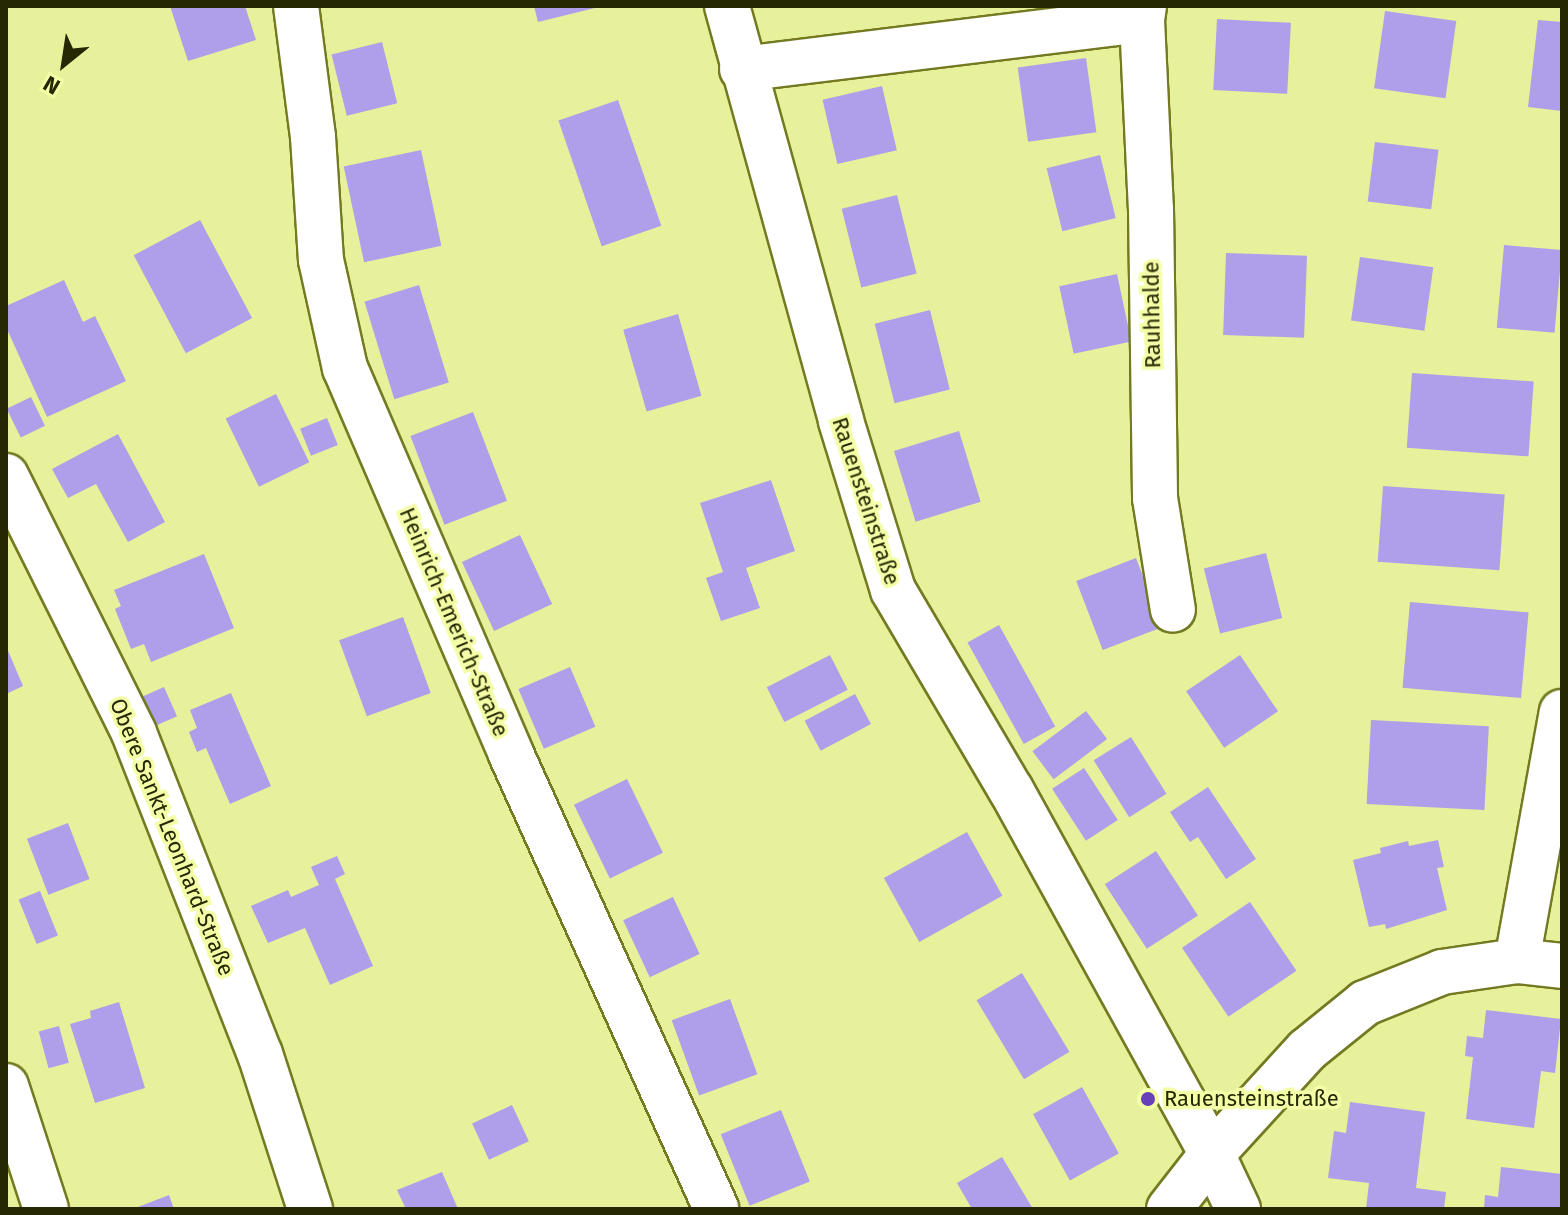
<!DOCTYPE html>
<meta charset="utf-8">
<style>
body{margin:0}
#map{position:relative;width:1568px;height:1215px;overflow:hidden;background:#e7f09a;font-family:"Fira Sans",sans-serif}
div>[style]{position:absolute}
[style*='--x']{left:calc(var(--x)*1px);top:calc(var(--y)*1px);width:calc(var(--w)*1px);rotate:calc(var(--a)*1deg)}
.building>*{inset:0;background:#af9eea;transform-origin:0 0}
.roads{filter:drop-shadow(2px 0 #737a22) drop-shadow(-2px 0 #737a22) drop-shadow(0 2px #737a22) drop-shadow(0 -2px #737a22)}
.minor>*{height:44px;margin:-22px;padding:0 22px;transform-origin:22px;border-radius:22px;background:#fff}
.dots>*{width:22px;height:22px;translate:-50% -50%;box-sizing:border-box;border:4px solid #f4fea7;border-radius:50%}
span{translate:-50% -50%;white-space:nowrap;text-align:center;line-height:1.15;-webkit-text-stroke:7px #f4fea7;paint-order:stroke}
.street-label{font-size:22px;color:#262804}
.poi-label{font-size:22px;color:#262804}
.left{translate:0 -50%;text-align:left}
.frame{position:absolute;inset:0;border:8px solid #262804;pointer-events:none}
.north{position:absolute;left:24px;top:24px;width:80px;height:80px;-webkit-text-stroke:6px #f4fea7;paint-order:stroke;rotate:210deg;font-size:22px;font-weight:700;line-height:32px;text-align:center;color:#262804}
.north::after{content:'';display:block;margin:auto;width:28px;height:36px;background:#262804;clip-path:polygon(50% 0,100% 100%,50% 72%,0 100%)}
</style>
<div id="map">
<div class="building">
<i style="clip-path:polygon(170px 6px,245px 6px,256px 40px,188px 61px)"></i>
<i style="clip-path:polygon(534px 6px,599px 6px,599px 7px,538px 22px)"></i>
<i style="left:1385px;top:11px;width:72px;height:78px;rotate:8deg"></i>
<i style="left:1217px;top:19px;width:74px;height:71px;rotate:3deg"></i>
<i style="clip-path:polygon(1538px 20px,1562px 22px,1562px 111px,1528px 107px)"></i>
<i style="left:382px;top:42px;width:63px;height:52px;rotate:76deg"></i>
<i style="left:1086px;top:58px;width:75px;height:69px;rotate:82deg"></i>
<i style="left:882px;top:86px;width:66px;height:61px;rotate:77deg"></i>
<i style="left:618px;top:100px;width:133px;height:63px;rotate:71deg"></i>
<i style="left:1375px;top:142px;width:64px;height:60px;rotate:7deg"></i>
<i style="left:421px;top:150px;width:98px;height:79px;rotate:78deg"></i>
<i style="left:1100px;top:155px;width:65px;height:55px;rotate:76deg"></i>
<i style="left:897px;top:195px;width:81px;height:57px;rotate:76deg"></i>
<i style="left:200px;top:220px;width:111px;height:75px;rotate:62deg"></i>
<i style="left:1504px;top:245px;width:58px;height:83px;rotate:5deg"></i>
<i style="left:1226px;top:253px;width:81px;height:82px;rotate:2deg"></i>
<i style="left:1360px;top:257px;width:74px;height:64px;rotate:8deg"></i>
<i style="left:1117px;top:274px;width:69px;height:59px;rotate:78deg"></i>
<i style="clip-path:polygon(64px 280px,83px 322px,95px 316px,126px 381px,47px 417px,6px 327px,6px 306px)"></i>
<i style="left:419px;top:285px;width:102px;height:57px;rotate:73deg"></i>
<i style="left:930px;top:310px;width:82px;height:57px;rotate:76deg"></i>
<i style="left:678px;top:314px;width:85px;height:57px;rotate:74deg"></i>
<i style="left:1412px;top:373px;width:122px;height:75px;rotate:4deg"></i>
<i style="left:276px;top:394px;width:76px;height:56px;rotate:64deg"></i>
<i style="left:31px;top:397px;width:32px;height:27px;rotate:64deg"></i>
<i style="left:473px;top:412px;width:95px;height:67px;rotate:69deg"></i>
<i style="left:327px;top:418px;width:29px;height:29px;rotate:68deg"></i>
<i style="left:959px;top:431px;width:74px;height:68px;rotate:73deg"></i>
<i style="clip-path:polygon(118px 434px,165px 522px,128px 542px,96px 484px,68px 498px,52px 469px)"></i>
<i style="clip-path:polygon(771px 480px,795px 551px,746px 568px,760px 608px,721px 621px,706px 578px,723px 572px,700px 503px)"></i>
<i style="left:1383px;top:486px;width:122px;height:76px;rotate:4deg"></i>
<i style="left:520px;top:535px;width:76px;height:64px;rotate:65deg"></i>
<i style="left:1266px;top:553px;width:67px;height:64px;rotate:76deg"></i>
<i style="clip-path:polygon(204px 554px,234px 628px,151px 662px,144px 644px,131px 649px,115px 609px,121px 606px,114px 590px)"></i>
<i style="left:1136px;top:558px;width:74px;height:64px;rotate:69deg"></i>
<i style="left:1410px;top:602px;width:119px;height:86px;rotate:5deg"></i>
<i style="left:403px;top:617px;width:81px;height:68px;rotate:70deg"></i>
<i style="left:999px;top:625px;width:116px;height:36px;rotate:61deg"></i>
<i style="clip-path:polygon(6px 646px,23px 686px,6px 694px)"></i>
<i style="left:830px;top:655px;width:39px;height:71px;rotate:63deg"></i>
<i style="left:1240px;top:655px;width:68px;height:65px;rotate:56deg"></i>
<i style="left:570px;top:667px;width:65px;height:56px;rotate:67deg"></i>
<i style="left:164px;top:687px;width:32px;height:24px;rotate:66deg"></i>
<i style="clip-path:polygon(231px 693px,271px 786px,230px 804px,206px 748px,197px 752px,189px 732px,197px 728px,190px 710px)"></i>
<i style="left:855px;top:694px;width:34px;height:57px;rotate:62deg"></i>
<i style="left:1086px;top:711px;width:35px;height:67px;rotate:53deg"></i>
<i style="left:1371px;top:720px;width:118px;height:84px;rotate:3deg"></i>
<i style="left:1131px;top:737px;width:67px;height:44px;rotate:58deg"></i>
<i style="left:1084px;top:768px;width:62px;height:38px;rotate:57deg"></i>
<i style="left:627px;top:779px;width:82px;height:59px;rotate:64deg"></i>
<i style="clip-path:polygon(1208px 787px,1256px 859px,1226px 879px,1198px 837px,1190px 842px,1170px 812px)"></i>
<i style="left:68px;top:823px;width:60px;height:44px;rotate:69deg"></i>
<i style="left:967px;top:832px;width:73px;height:95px;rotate:61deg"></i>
<i style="clip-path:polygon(1438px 840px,1444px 867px,1437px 868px,1447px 910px,1386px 929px,1385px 924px,1369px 927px,1353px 860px,1381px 853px,1380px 848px,1408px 841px,1409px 846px)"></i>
<i style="left:1156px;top:851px;width:77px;height:61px;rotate:57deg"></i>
<i style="clip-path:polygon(337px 856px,345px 874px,335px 879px,373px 966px,330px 985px,305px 928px,268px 943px,251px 906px,288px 890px,291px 897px,319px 885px,311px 867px)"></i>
<i style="left:40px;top:891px;width:48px;height:23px;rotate:68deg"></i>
<i style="left:673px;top:897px;width:63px;height:55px;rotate:65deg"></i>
<i style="left:1250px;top:902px;width:83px;height:82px;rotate:56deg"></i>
<i style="left:1022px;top:973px;width:92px;height:53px;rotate:59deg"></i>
<i style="left:730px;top:999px;width:80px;height:62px;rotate:70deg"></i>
<i style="clip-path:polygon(119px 1002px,145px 1088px,95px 1103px,70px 1024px,91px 1018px,90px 1011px)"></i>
<i style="clip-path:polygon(1486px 1010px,1561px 1019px,1555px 1073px,1541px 1071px,1534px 1128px,1466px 1119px,1473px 1057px,1465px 1056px,1467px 1036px,1483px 1038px)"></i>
<i style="left:59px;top:1026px;width:38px;height:21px;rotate:75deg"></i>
<i style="left:1082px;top:1087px;width:76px;height:56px;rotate:61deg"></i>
<i style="clip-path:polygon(1350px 1102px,1425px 1112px,1416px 1188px,1446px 1192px,1444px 1209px,1366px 1209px,1369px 1183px,1328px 1178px,1334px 1131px,1346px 1133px)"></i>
<i style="left:512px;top:1105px;width:40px;height:44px;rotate:65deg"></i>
<i style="left:781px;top:1110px;width:77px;height:65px;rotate:68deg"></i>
<i style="clip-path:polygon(1002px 1157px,1033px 1209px,972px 1209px,957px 1183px)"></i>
<i style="clip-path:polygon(1501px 1167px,1562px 1174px,1562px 1209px,1484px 1209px,1485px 1195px,1498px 1197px)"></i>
<i style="clip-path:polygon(442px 1172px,458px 1209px,406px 1209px,397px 1190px)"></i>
<i style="clip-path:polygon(169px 1195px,174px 1209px,133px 1209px)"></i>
</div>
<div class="roads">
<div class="minor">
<i style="--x:296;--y:6;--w:132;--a:82.6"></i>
<i style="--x:313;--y:137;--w:123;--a:86.3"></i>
<i style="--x:321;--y:260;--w:111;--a:77.5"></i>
<i style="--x:345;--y:368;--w:420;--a:66.7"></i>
<i style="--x:511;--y:754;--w:499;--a:65.7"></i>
<i style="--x:727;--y:6;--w:430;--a:74.6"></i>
<i style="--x:841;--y:421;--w:177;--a:72.9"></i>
<i style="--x:893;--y:590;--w:232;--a:59.5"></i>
<i style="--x:1011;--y:790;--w:416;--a:61.1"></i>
<i style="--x:1212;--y:1154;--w:61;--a:64.7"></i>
<i style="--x:1142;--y:20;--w:189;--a:87.3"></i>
<i style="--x:1151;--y:209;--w:289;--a:89.2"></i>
<i style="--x:1155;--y:498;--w:113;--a:80.9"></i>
<i style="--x:742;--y:69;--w:403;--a:-7"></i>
<i style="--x:1142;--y:20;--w:14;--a:-82"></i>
<i style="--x:6;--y:476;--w:287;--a:63.5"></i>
<i style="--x:134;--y:733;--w:345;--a:68.6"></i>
<i style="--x:260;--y:1054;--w:163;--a:72.1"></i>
<i style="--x:1517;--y:961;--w:253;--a:-79.8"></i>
<i style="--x:6;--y:1086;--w:129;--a:72"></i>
<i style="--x:1169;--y:1209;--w:70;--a:-52"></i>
<i style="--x:1212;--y:1154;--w:141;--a:-47.6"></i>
<i style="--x:1307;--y:1050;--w:75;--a:-39"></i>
<i style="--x:1365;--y:1003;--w:83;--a:-21.9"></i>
<i style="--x:1442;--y:972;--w:76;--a:-8.3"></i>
<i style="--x:1517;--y:961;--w:45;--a:6.3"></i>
</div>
</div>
<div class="dots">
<i style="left:1148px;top:1099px;background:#6841b9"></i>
</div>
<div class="street-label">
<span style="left:1152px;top:315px;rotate:-91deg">Rauhhalde</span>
<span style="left:866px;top:501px;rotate:72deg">Rauensteinstraße</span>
<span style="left:454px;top:622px;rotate:67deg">Heinrich-Emerich-Straße</span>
<span style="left:172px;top:837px;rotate:68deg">Obere Sankt-Leonhard-Straße</span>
</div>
<div class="poi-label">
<span class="left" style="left:1164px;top:1099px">Rauensteinstraße</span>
</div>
<div class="frame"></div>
<div class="north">N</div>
</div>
